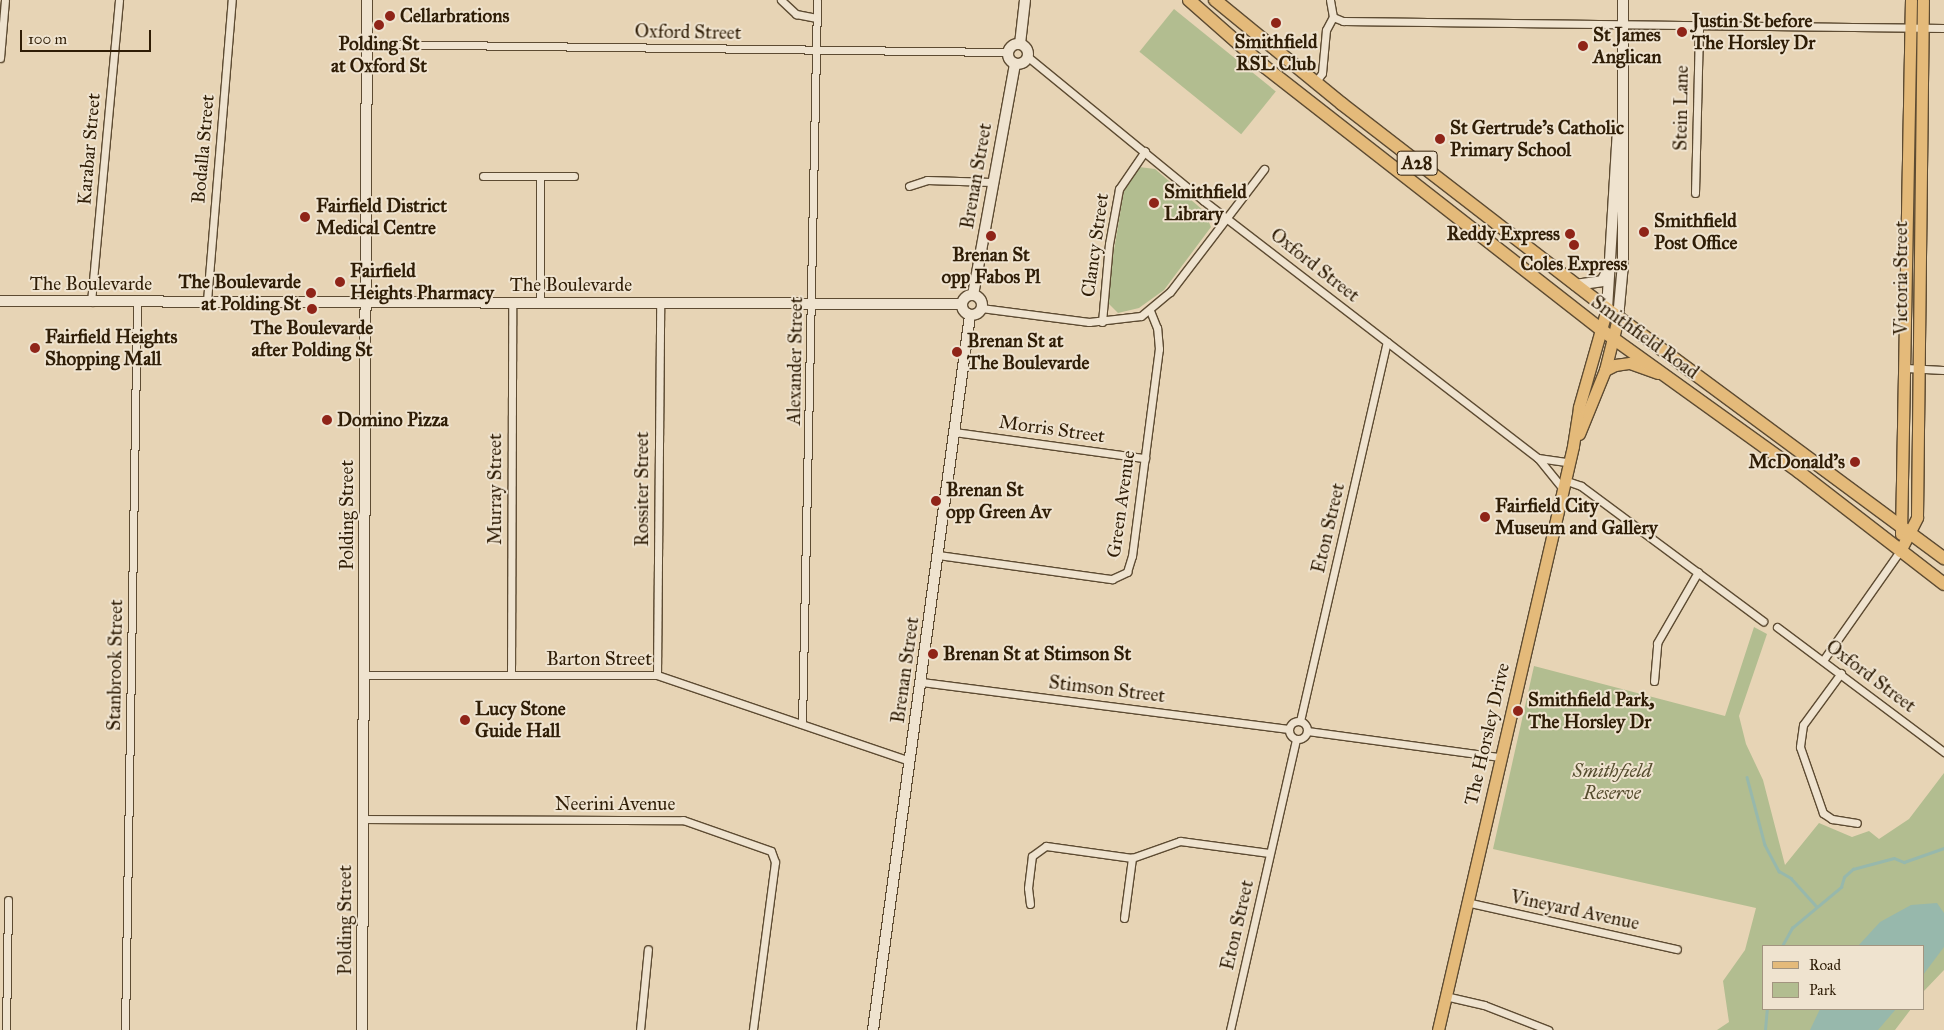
<!DOCTYPE html>
<style>
body{margin:0}
#map{position:relative;width:1944px;height:1030px;overflow:hidden;background:#e7d4b5;font-family:"IM FELL Great Primer",serif}
div>[style]{position:absolute}
[style*='--x']{left:calc(var(--x)*1px);top:calc(var(--y)*1px);width:calc(var(--w)*1px);rotate:calc(var(--a)*1deg)}
.green>*{inset:0;background:#b2bd90;transform-origin:0 0}
.water>*{inset:0;background:#97b8ac}
.stream>*{height:2.5px;margin:-1.25px;padding:0 1.25px;transform-origin:1.25px;border-radius:1.25px;background:#97b8ac}
.roads{filter:drop-shadow(1px 0 #5d4b32) drop-shadow(-1px 0 #5d4b32) drop-shadow(0 1px #5d4b32) drop-shadow(0 -1px #5d4b32)}
.street>*{height:7px;margin:-3.5px;padding:0 3.5px;transform-origin:3.5px;border-radius:3.5px;background:#efe3cf}
.street>.ring{margin:-3.5px;padding:0;box-sizing:content-box;background:none;border:7px solid #efe3cf;border-radius:50%}
.secondary>*{height:10px;margin:-5px;padding:0 5px;transform-origin:5px;border-radius:5px;background:#efe3cf}
.secondary>.ring{margin:-5px;padding:0;box-sizing:content-box;background:none;border:10px solid #efe3cf;border-radius:50%}
.primary>*{height:11px;margin:-5.5px;padding:0 5.5px;transform-origin:5.5px;border-radius:5.5px;background:#e4ba7a}
.highway>*{height:12px;margin:-6px;padding:0 6px;transform-origin:6px;border-radius:6px;background:#e4ba7a}
.dots>*{width:14px;height:14px;translate:-50% -50%;box-sizing:border-box;border:2px solid #efe3cf;border-radius:50%}
span{translate:-50% -50%;white-space:nowrap;text-align:center;line-height:1.15;-webkit-text-stroke:4px #efe3cf;paint-order:stroke}
.shield-label span{padding:1px 4px;background:#efe3cf;border:1px solid;border-radius:4px;-webkit-text-stroke-width:0}
.shield-label{font-size:18px;color:#2f1d06;font-weight:700}
.poi-label{font-size:19px;color:#2f1d06;font-weight:700}
.left{translate:0 -50%;text-align:left}
.right{translate:-100% -50%;text-align:right}
.street-label{font-size:19px;color:#2f1d06}
.park-label{font-size:19px;color:#564d2f;font-style:italic}
.legend{position:absolute;left:1762px;top:945px;width:162px;height:65px;box-sizing:border-box;background:#efe3cf;border:1px solid #a2947f;margin:0;padding:6px 9px;list-style:none;font-size:15px;color:#2f1d06}
.legend li{display:flex;align-items:center;gap:10px;height:25px}
.legend b{width:25px;border:1px solid #a2947f}
.scale{position:absolute;left:20px;top:30px;width:131px;height:22px;box-sizing:border-box;border:2px solid #2f1d06;border-top:0;padding-left:6px;font-size:15px;line-height:18px;white-space:nowrap;color:#2f1d06;-webkit-text-stroke:4px #efe3cf;paint-order:stroke}
</style>
<div id="map">
<div class="green">
<i style="left:1174px;top:9px;width:131px;height:55px;rotate:39deg"></i>
<i style="clip-path:polygon(1139px 167px,1155px 169px,1204px 211px,1211px 227px,1164px 290px,1139px 308px,1118px 313px,1108px 303px,1108px 286px,1124px 190px)"></i>
<i style="clip-path:polygon(1754px 627px,1767px 634px,1739px 716px,1746px 744px,1763px 780px,1785px 865px,1819px 823px,1852px 837px,1869px 831px,1879px 839px,1909px 819px,1944px 773px,1944px 970px,1923px 992px,1923px 946px,1763px 946px,1763px 1009px,1911px 1009px,1895px 1030px,1717px 1030px,1729px 1022px,1723px 981px,1745px 950px,1756px 908px,1493px 849px,1534px 666px,1725px 716px)"></i>
</div>
<div class="water">
<i style="clip-path:polygon(1937px 903px,1944px 913px,1944px 947px,1923px 975px,1923px 946px,1858px 946px,1880px 922px,1911px 905px)"></i>
<i style="clip-path:polygon(1820px 1009px,1896px 1009px,1878px 1030px,1810px 1030px)"></i>
</div>
<div class="stream">
<i style="--x:1747;--y:777;--w:70;--a:75.2"></i>
<i style="--x:1765;--y:845;--w:30;--a:62"></i>
<i style="--x:1779;--y:871;--w:14;--a:30"></i>
<i style="--x:1791;--y:878;--w:38;--a:48"></i>
<i style="--x:1782;--y:946;--w:21;--a:-61"></i>
<i style="--x:1792;--y:928;--w:64;--a:-39.9"></i>
<i style="--x:1841;--y:887;--w:10;--a:-73"></i>
<i style="--x:1844;--y:877;--w:12;--a:-42"></i>
<i style="--x:1853;--y:869;--w:42;--a:-15"></i>
<i style="--x:1894;--y:858;--w:11;--a:22"></i>
<i style="--x:1904;--y:862;--w:42;--a:-19.3"></i>
<i style="--x:1765;--y:1030;--w:21;--a:-85"></i>
</div>
<div class="roads">
<div class="street">
<i style="--x:781;--y:0;--w:21;--a:43"></i>
<i style="--x:796;--y:14;--w:21;--a:11"></i>
<i style="--x:1330;--y:0;--w:17;--a:80"></i>
<i style="--x:1333;--y:17;--w:11;--a:22"></i>
<i style="--x:1343;--y:21;--w:601;--a:0.67"></i>
<i style="--x:367;--y:44;--w:641;--a:0.72"></i>
<i style="--x:1028;--y:57;--w:227;--a:39.3"></i>
<i style="--x:1204;--y:201;--w:421;--a:37.6"></i>
<i style="--x:1538;--y:458;--w:38;--a:51"></i>
<i style="--x:0;--y:58;--w:58;--a:-85.1"></i>
<i style="--x:1315;--y:83;--w:12;--a:-55"></i>
<i style="--x:1322;--y:73;--w:43;--a:-84.7"></i>
<i style="--x:1326;--y:30;--w:15;--a:-62"></i>
<i style="--x:483;--y:176;--w:91;--a:0"></i>
<i style="--x:540;--y:176;--w:126;--a:90"></i>
<i style="--x:909;--y:186;--w:19;--a:-18"></i>
<i style="--x:927;--y:180;--w:65;--a:1.8"></i>
<i style="--x:1695;--y:193;--w:169;--a:-88.6"></i>
<i style="--x:207;--y:301;--w:302;--a:-85.3"></i>
<i style="--x:91;--y:302;--w:303;--a:-84.7"></i>
<i style="--x:981;--y:308;--w:109;--a:7.4"></i>
<i style="--x:1089;--y:322;--w:52;--a:-6.6"></i>
<i style="--x:1141;--y:316;--w:38;--a:-40"></i>
<i style="--x:1170;--y:292;--w:155;--a:-52.6"></i>
<i style="--x:1102;--y:322;--w:78;--a:-84.9"></i>
<i style="--x:1109;--y:244;--w:56;--a:-79.7"></i>
<i style="--x:1119;--y:189;--w:46;--a:-55.6"></i>
<i style="--x:1905;--y:368;--w:39;--a:3"></i>
<i style="--x:954;--y:432;--w:193;--a:7.8"></i>
<i style="--x:1538;--y:458;--w:30;--a:8"></i>
<i style="--x:1564;--y:480;--w:18;--a:19"></i>
<i style="--x:1581;--y:486;--w:227;--a:36.6"></i>
<i style="--x:938;--y:555;--w:176;--a:7.9"></i>
<i style="--x:1112;--y:579;--w:17;--a:-25"></i>
<i style="--x:1127;--y:572;--w:17;--a:-73"></i>
<i style="--x:1132;--y:556;--w:209;--a:-82.6"></i>
<i style="--x:1159;--y:349;--w:21;--a:-95"></i>
<i style="--x:1157;--y:328;--w:18;--a:-112"></i>
<i style="--x:1777;--y:627;--w:209;--a:36.8"></i>
<i style="--x:1824;--y:659;--w:132;--a:-54.9"></i>
<i style="--x:1841;--y:673;--w:64;--a:126.2"></i>
<i style="--x:1803;--y:725;--w:22;--a:98"></i>
<i style="--x:1800;--y:747;--w:70;--a:70.8"></i>
<i style="--x:1823;--y:813;--w:11;--a:34"></i>
<i style="--x:1832;--y:819;--w:25;--a:9"></i>
<i style="--x:364;--y:675;--w:293;--a:0"></i>
<i style="--x:657;--y:675;--w:267;--a:18.8"></i>
<i style="--x:511;--y:675;--w:373;--a:-89.8"></i>
<i style="--x:657;--y:675;--w:372;--a:-89.5"></i>
<i style="--x:1654;--y:681;--w:38;--a:-85"></i>
<i style="--x:1657;--y:643;--w:82;--a:-60"></i>
<i style="--x:921;--y:682;--w:371;--a:7.3"></i>
<i style="--x:1300;--y:721;--w:389;--a:-77.1"></i>
<i class="ring" style="left:1289px;top:721px;width:11px;height:11px"></i>
<i style="--x:802;--y:724;--w:724;--a:-88.81"></i>
<i style="--x:1307;--y:731;--w:195;--a:7.7"></i>
<i style="--x:363;--y:819;--w:320;--a:0.2"></i>
<i style="--x:683;--y:820;--w:93;--a:19.4"></i>
<i style="--x:771;--y:851;--w:12;--a:70"></i>
<i style="--x:775;--y:862;--w:169;--a:97.5"></i>
<i style="--x:1466;--y:902;--w:216;--a:12.6"></i>
<i style="--x:1030;--y:904;--w:16;--a:-97"></i>
<i style="--x:1028;--y:888;--w:32;--a:-83"></i>
<i style="--x:1032;--y:856;--w:17;--a:-36"></i>
<i style="--x:1046;--y:846;--w:87;--a:7.9"></i>
<i style="--x:1132;--y:858;--w:51;--a:-19.5"></i>
<i style="--x:1180;--y:841;--w:90;--a:7.7"></i>
<i style="--x:1124;--y:918;--w:61;--a:-82.4"></i>
<i style="--x:1445;--y:996;--w:40;--a:13"></i>
<i style="--x:1484;--y:1005;--w:69;--a:21.3"></i>
<i style="--x:6;--y:1030;--w:130;--a:-89.1"></i>
<i style="--x:125;--y:1030;--w:729;--a:-89.06"></i>
<i style="--x:640;--y:1030;--w:81;--a:-84.4"></i>
<i style="--x:1230;--y:1030;--w:298;--a:-77.2"></i>
</div>
<div class="secondary">
<i class="ring" style="left:1008px;top:44px;width:10px;height:10px"></i>
<i style="--x:1020;--y:44;--w:44;--a:-83.5"></i>
<i style="--x:1575;--y:285;--w:27;--a:-8"></i>
<i style="--x:1602;--y:281;--w:15;--a:-62"></i>
<i style="--x:973;--y:295;--w:235;--a:-79.7"></i>
<i class="ring" style="left:962px;top:295px;width:10px;height:10px"></i>
<i style="--x:0;--y:301;--w:962;--a:0.18"></i>
<i style="--x:1607;--y:309;--w:178;--a:-86.5"></i>
<i style="--x:1618;--y:318;--w:54;--a:-84.7"></i>
<i style="--x:1623;--y:264;--w:264;--a:-90"></i>
<i style="--x:362;--y:1030;--w:1030;--a:-89.72"></i>
<i style="--x:873;--y:1030;--w:722;--a:-82.27"></i>
</div>
<div class="primary">
<i style="--x:1605;--y:370;--w:11;--a:-27"></i>
<i style="--x:1615;--y:365;--w:15;--a:-8"></i>
<i style="--x:1630;--y:363;--w:29;--a:20"></i>
<i style="--x:1579;--y:434;--w:69;--a:-67.9"></i>
<i style="--x:1605;--y:370;--w:54;--a:-76"></i>
<i style="--x:1901;--y:534;--w:534;--a:-88.93"></i>
<i style="--x:1900;--y:551;--w:38;--a:-63"></i>
<i style="--x:1917;--y:517;--w:517;--a:-89.34"></i>
<i style="--x:1438;--y:1030;--w:599;--a:-76.98"></i>
<i style="--x:1573;--y:446;--w:39;--a:-81"></i>
<i style="--x:1579;--y:407;--w:102;--a:-74.1"></i>
</div>
<div class="highway">
<i style="--x:1189;--y:0;--w:101;--a:41.4"></i>
<i style="--x:1265;--y:67;--w:429;--a:38"></i>
<i style="--x:1603;--y:331;--w:241;--a:35.7"></i>
<i style="--x:1799;--y:472;--w:183;--a:37.7"></i>
<i style="--x:1215;--y:0;--w:164;--a:39.3"></i>
<i style="--x:1342;--y:104;--w:335;--a:37.7"></i>
<i style="--x:1607;--y:309;--w:419;--a:36.5"></i>
</div>
</div>
<div class="dots">
<i style="left:390px;top:16px;background:#8f2418"></i>
<i style="left:1276px;top:23px;background:#8f2418"></i>
<i style="left:379px;top:25px;background:#8f2418"></i>
<i style="left:1682px;top:32px;background:#8f2418"></i>
<i style="left:1583px;top:46px;background:#8f2418"></i>
<i style="left:1440px;top:139px;background:#8f2418"></i>
<i style="left:1154px;top:203px;background:#8f2418"></i>
<i style="left:305px;top:217px;background:#8f2418"></i>
<i style="left:1644px;top:232px;background:#8f2418"></i>
<i style="left:1570px;top:234px;background:#8f2418"></i>
<i style="left:991px;top:236px;background:#8f2418"></i>
<i style="left:1574px;top:245px;background:#8f2418"></i>
<i style="left:340px;top:282px;background:#8f2418"></i>
<i style="left:311px;top:293px;background:#8f2418"></i>
<i style="left:312px;top:309px;background:#8f2418"></i>
<i style="left:35px;top:348px;background:#8f2418"></i>
<i style="left:957px;top:352px;background:#8f2418"></i>
<i style="left:327px;top:420px;background:#8f2418"></i>
<i style="left:1855px;top:462px;background:#8f2418"></i>
<i style="left:936px;top:501px;background:#8f2418"></i>
<i style="left:1485px;top:517px;background:#8f2418"></i>
<i style="left:933px;top:654px;background:#8f2418"></i>
<i style="left:1518px;top:711px;background:#8f2418"></i>
<i style="left:465px;top:720px;background:#8f2418"></i>
</div>
<div class="shield-label">
<span style="left:1417px;top:163px">A28</span>
</div>
<div class="poi-label">
<span class="left" style="left:400px;top:16px">Cellarbrations</span>
<span class="left" style="left:1692px;top:32px">Justin St before<br>The Horsley Dr</span>
<span class="left" style="left:1593px;top:46px">St James<br>Anglican</span>
<span style="left:1276px;top:53px">Smithfield<br>RSL Club</span>
<span style="left:379px;top:55px">Polding St<br>at Oxford St</span>
<span class="left" style="left:1450px;top:139px">St Gertrude's Catholic<br>Primary School</span>
<span class="left" style="left:1164px;top:203px">Smithfield<br>Library</span>
<span class="left" style="left:316px;top:217px">Fairfield District<br>Medical Centre</span>
<span class="left" style="left:1654px;top:232px">Smithfield<br>Post Office</span>
<span class="right" style="left:1560px;top:234px">Reddy Express</span>
<span style="left:991px;top:266px">Brenan St<br>opp Fabos Pl</span>
<span style="left:1574px;top:264px">Coles Express</span>
<span class="left" style="left:350px;top:282px">Fairfield<br>Heights Pharmacy</span>
<span class="right" style="left:301px;top:293px">The Boulevarde<br>at Polding St</span>
<span style="left:312px;top:339px">The Boulevarde<br>after Polding St</span>
<span class="left" style="left:45px;top:348px">Fairfield Heights<br>Shopping Mall</span>
<span class="left" style="left:967px;top:352px">Brenan St at<br>The Boulevarde</span>
<span class="left" style="left:337px;top:420px">Domino Pizza</span>
<span class="right" style="left:1845px;top:462px">McDonald's</span>
<span class="left" style="left:946px;top:501px">Brenan St<br>opp Green Av</span>
<span class="left" style="left:1495px;top:517px">Fairfield City<br>Museum and Gallery</span>
<span class="left" style="left:943px;top:654px">Brenan St at Stimson St</span>
<span class="left" style="left:1528px;top:711px">Smithfield Park,<br>The Horsley Dr</span>
<span class="left" style="left:475px;top:720px">Lucy Stone<br>Guide Hall</span>
</div>
<div class="street-label">
<span style="left:688px;top:32px;rotate:1deg">Oxford Street</span>
<span style="left:1681px;top:108px;rotate:-89deg">Stein Lane</span>
<span style="left:89px;top:149px;rotate:-85deg">Karabar Street</span>
<span style="left:203px;top:149px;rotate:-85deg">Bodalla Street</span>
<span style="left:976px;top:176px;rotate:-80deg">Brenan Street</span>
<span style="left:1095px;top:245px;rotate:-82deg">Clancy Street</span>
<span style="left:1315px;top:265px;rotate:38deg">Oxford Street</span>
<span style="left:1901px;top:278px;rotate:-90deg">Victoria Street</span>
<span style="left:91px;top:284px">The Boulevarde</span>
<span style="left:571px;top:285px">The Boulevarde</span>
<span style="left:1645px;top:337px;rotate:36deg">Smithfield Road</span>
<span style="left:795px;top:361px;rotate:-89deg">Alexander Street</span>
<span style="left:1052px;top:429px;rotate:8deg">Morris Street</span>
<span style="left:495px;top:489px;rotate:-90deg">Murray Street</span>
<span style="left:642px;top:489px;rotate:-90deg">Rossiter Street</span>
<span style="left:1121px;top:504px;rotate:-82deg">Green Avenue</span>
<span style="left:347px;top:515px;rotate:-90deg">Polding Street</span>
<span style="left:1328px;top:528px;rotate:-77deg">Eton Street</span>
<span style="left:599px;top:659px">Barton Street</span>
<span style="left:115px;top:665px;rotate:-89deg">Stanbrook Street</span>
<span style="left:905px;top:670px;rotate:-82deg">Brenan Street</span>
<span style="left:1871px;top:676px;rotate:37deg">Oxford Street</span>
<span style="left:1107px;top:689px;rotate:7deg">Stimson Street</span>
<span style="left:1487px;top:734px;rotate:-77deg">The Horsley Drive</span>
<span style="left:615px;top:804px">Neerini Avenue</span>
<span style="left:1575px;top:910px;rotate:12deg">Vineyard Avenue</span>
<span style="left:345px;top:920px;rotate:-90deg">Polding Street</span>
<span style="left:1237px;top:925px;rotate:-77deg">Eton Street</span>
</div>
<div class="park-label">
<span style="left:1612px;top:782px">Smithfield<br>Reserve</span>
</div>
<ul class="legend">
<li><b style="height:6px;background:#e4ba7a"></b>Road</li>
<li><b style="height:14px;background:#b2bd90"></b>Park</li>
</ul>
<div class="scale">100 m</div>
</div>
